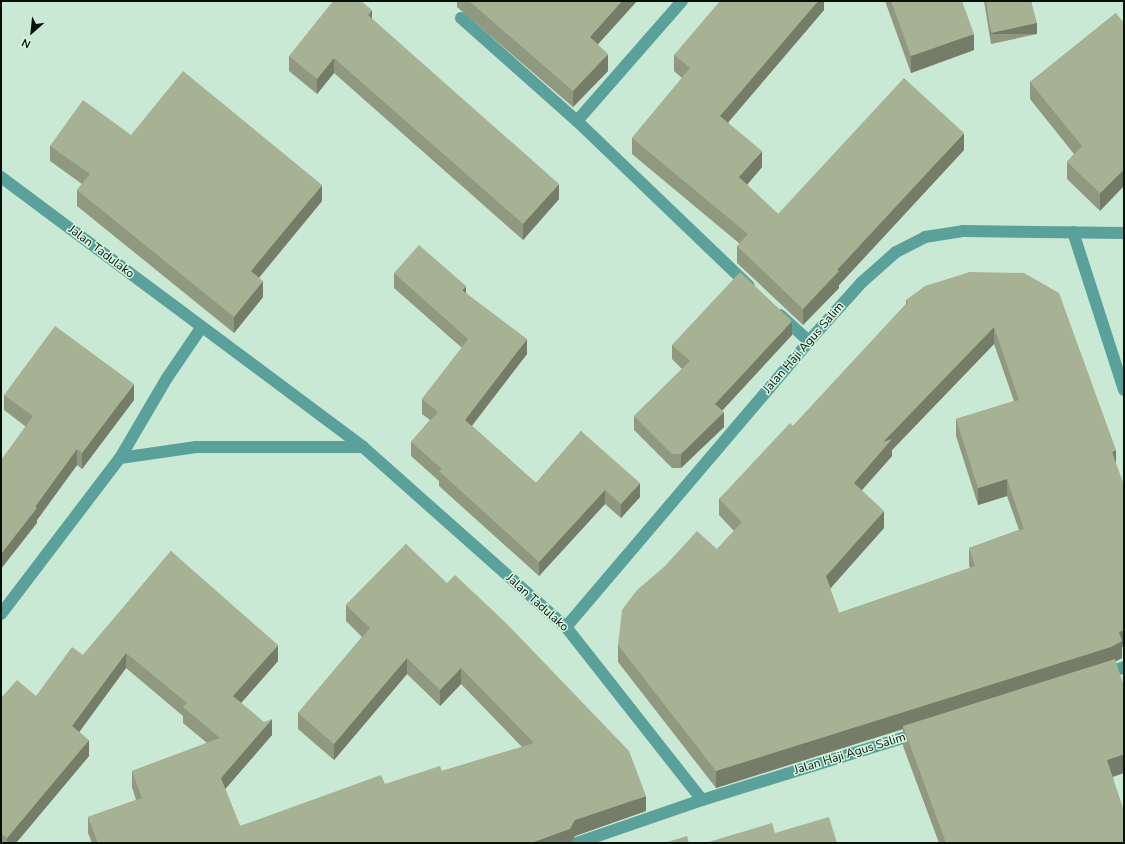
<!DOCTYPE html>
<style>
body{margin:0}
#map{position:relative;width:1125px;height:844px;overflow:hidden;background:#c9e9d4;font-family:"Nunito Sans",sans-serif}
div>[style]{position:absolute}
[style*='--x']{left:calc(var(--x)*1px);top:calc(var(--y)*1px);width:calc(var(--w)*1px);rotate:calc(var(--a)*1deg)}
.minor>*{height:12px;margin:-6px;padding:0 6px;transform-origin:6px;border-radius:6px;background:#5aa19b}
.wall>*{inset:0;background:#90997f}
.shaded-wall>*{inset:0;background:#757d68;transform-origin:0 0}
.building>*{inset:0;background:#a7b294}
span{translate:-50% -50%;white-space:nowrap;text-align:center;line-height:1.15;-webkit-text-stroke:3px #d6f7e1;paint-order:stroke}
.street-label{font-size:12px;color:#051009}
.frame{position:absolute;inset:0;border:2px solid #051009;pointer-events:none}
.north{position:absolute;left:12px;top:12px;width:40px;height:40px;-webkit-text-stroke:3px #d6f7e1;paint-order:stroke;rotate:207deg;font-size:11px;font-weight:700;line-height:16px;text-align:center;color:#051009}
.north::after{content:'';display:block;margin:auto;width:14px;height:18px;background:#051009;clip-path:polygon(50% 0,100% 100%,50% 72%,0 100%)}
</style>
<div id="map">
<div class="minor">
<i style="--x:461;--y:18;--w:155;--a:41.6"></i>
<i style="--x:577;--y:121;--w:238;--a:43.8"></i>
<i style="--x:577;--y:121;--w:159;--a:-48.8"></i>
<i style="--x:1;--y:177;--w:452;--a:36.7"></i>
<i style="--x:363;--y:447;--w:271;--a:41.6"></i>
<i style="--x:566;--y:627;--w:220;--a:51.8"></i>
<i style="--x:1073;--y:232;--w:166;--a:72.1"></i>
<i style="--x:780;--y:315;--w:39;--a:42"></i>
<i style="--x:120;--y:458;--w:93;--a:-59.6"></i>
<i style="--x:167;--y:378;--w:60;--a:-55.8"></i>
<i style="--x:1;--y:614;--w:196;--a:-52.7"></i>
<i style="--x:120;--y:458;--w:77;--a:-8.2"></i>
<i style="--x:196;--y:447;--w:167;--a:0"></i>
<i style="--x:566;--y:627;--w:375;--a:-49.6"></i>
<i style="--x:809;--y:341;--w:78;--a:-48.1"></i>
<i style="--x:861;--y:283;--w:47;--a:-41.5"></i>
<i style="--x:896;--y:252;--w:33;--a:-27"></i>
<i style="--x:925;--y:237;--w:38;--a:-9"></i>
<i style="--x:963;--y:231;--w:161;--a:0.7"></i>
<i style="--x:1103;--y:674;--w:22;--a:-18"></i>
<i style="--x:577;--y:843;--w:132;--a:-19"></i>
<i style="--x:702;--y:800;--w:226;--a:-17.2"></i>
</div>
<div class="wall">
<i style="clip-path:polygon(457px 1px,637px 1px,598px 44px,608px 71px,573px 107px,457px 7px)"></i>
<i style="clip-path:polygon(824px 1px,824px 10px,728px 122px,762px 167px,747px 185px,778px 214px,964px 150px,839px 285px,839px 288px,803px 325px,737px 263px,737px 246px,740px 244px,632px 154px,632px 138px,682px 78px,674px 71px,674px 55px)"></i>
<i style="clip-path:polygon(885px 1px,962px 1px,974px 50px,911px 73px)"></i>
<i style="clip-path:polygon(984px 1px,1031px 1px,1037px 34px,991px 44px)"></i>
<i style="clip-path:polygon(1116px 13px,1100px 211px,1067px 179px,1067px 162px,1074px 154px,1030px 99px,1030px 82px)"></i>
<i style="clip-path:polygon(372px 19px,559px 199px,523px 240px,334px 73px,317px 94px,289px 71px,289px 56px)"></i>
<i style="clip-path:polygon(131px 135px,322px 201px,259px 278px,263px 297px,234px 333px,77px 206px,77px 190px,82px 184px,50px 161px,50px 146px)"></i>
<i style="clip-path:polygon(evenodd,970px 272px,1116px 463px,1122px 658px,1116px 661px,1113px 777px,1124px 843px,939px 843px,903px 746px,903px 729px,716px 788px,618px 662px,618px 645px,717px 549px,734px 531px,719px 515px,719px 499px,793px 426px,906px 304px,906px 300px,970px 272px,994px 344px,1014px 401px,956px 419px,956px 436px,978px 505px,1007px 496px,1019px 530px,969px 548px,969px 565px,970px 568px,839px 613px,830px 589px,884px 528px,862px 490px,892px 456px,892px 450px,994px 344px)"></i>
<i style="clip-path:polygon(394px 273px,466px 293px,527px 354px,472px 426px,536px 483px,581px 431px,640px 497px,621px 518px,605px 504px,539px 576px,439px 486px,439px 481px,411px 456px,411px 442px,430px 420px,422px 414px,422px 399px,462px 348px,394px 288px)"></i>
<i style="clip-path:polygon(792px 335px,722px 411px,724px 427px,681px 468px,672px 468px,634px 430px,634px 416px,682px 369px,672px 359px,672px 345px)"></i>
<i style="clip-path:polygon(4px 395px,134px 400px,82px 469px,77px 465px,37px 520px,37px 523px,25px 426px,4px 410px)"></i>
<i style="clip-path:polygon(406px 544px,646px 811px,575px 836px,571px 843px,92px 843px,88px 833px,88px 817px,136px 800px,132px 787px,132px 771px,207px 743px,183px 723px,183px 716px,126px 668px,79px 732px,89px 756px,16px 843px,1px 843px,1px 698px,36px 696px,83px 655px,171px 551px,278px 661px,241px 703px,272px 735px,225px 789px,240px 826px,385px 784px,442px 771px,522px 747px,461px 684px,440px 706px,407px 674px,334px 760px,298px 729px,298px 713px,362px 637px,346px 621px,346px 605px)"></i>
</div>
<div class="shaded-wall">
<i style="clip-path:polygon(622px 1px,637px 1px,590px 53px,590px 37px)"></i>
<i style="clip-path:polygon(818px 1px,824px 1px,824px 10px,720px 132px,720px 116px)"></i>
<i style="clip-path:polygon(372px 10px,372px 25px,368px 15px)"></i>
<i style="left:1037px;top:23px;width:11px;height:47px;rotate:90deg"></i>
<i style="clip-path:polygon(974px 34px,974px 50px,911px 73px,911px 56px)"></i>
<i style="clip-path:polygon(608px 54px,608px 71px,573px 107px,573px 91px)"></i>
<i style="clip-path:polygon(334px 58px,334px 73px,317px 94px,317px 79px)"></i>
<i style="clip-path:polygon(964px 133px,964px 150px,839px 285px,839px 288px,803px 325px,803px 309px,837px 270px)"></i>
<i style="clip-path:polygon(762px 151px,762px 167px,739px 194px,739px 177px)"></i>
<i style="clip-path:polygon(1124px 169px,1124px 186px,1100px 211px,1100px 193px)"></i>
<i style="clip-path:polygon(559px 184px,559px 199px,523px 240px,523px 224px)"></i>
<i style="clip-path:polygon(322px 185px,322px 201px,251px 287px,251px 271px)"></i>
<i style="clip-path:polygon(263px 281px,263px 297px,234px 333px,234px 317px)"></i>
<i style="clip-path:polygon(466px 286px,466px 301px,462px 290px)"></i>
<i style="clip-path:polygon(792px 321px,792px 335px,715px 418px,715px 404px)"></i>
<i style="clip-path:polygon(994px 327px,994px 344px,892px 450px,892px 456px,854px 499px,854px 483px,883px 442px)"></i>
<i style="clip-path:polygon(527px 339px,527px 354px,465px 434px,465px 420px)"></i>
<i style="clip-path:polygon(134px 384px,134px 400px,82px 469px,82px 453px)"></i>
<i style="clip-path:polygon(724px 412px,724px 427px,681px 468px,681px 454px)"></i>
<i style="clip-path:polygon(77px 449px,77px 465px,37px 520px,37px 523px,1px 569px,1px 554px)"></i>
<i style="clip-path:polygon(1116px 450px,1116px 467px,1112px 452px)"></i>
<i style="clip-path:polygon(1007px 479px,1007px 496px,978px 505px,978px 488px)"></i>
<i style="clip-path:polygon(640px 483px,640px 497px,621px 518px,621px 504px)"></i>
<i style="clip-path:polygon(605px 490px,605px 504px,539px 576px,539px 562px)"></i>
<i style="clip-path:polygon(884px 511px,884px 528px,826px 593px,826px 576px)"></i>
<i style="clip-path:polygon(1124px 630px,1124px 647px,1122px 647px,1122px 658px,1111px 664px,903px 726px,903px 729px,716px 788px,716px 771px)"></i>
<i style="clip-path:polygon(278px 645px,278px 661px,233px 712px,233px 696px)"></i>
<i style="clip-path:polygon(126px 653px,126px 668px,72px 742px,72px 726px)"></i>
<i style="clip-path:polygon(407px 658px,407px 674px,334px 760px,334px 744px)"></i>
<i style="clip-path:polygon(461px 668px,461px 684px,440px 706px,440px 690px)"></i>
<i style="clip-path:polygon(272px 719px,272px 735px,221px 794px,221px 778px)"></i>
<i style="clip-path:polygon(89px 740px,89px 756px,16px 843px,7px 843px,7px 838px)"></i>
<i style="clip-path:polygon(1124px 754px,1124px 773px,1107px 779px,1107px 760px)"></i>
<i style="clip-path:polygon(646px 796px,646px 811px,575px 836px,571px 843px,531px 843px,575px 820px)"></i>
</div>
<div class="building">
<i style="clip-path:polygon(333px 1px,361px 1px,372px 10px,368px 15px,559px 184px,523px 224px,334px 58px,317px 79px,289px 56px)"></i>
<i style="clip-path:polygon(469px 1px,622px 1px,590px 37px,608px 54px,573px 91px)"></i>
<i style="clip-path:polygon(720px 1px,818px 1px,720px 116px,762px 151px,739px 177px,778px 214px,904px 78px,964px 133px,837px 270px,839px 271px,803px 309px,737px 246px,748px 234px,632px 138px,690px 68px,674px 55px)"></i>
<i style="clip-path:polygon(891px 1px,962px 1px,974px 34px,911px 56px)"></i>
<i style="clip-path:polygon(986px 1px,1031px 1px,1037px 23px,991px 33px)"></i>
<i style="clip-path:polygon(1116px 13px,1124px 23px,1124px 169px,1100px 193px,1067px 162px,1082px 146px,1030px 82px)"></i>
<i style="clip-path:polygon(183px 71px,322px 185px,251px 271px,263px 281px,234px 317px,77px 190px,90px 174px,50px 146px,83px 100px,131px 135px)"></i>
<i style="clip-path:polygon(419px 245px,466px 286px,462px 290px,527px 339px,465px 420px,536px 483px,581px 431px,640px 483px,621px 504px,605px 490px,539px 562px,439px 471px,442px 469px,411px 442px,438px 412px,422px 399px,468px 339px,394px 273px)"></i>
<i style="clip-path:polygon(740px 272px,792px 321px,715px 404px,724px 412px,681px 454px,672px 454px,634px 416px,690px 361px,672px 345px)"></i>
<i style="clip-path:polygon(evenodd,970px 272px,1024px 273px,1059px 293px,1116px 450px,1112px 452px,1124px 485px,1124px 630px,1119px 632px,1122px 641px,1111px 647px,716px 771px,618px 645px,622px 610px,637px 590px,665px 566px,697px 531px,717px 549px,742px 522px,719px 499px,790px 423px,793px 426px,908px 302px,906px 300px,925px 286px,970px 272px,994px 327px,1019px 400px,956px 419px,978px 488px,1007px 479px,1024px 529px,969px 548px,975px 566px,839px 613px,826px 576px,884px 511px,854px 483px,892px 439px,883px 442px,994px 327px)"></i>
<i style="clip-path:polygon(55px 326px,134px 384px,82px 453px,77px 449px,35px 507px,37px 508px,1px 554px,1px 460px,33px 416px,4px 395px)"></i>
<i style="clip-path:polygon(406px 544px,447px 583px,455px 575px,505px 622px,629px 751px,646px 796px,575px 820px,570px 829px,531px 843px,98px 843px,88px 817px,142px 798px,132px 771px,220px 738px,183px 707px,187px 703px,126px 653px,72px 726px,89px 740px,7px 838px,1px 833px,1px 698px,17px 680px,36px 696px,72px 647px,83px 655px,171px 551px,278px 645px,233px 696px,264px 722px,272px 719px,221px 778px,240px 826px,381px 775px,385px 784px,440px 766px,442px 771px,534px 743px,461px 668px,440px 690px,407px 658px,334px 744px,298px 713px,370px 628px,346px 605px)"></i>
<i style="clip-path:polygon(1115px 659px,1124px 686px,1124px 754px,1107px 760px,1124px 811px,1124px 843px,946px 843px,903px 726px)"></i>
<i style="clip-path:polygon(829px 817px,837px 843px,705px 843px,772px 823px,775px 833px)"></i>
<i style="clip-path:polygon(687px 836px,689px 843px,664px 843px)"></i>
</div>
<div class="street-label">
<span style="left:101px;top:252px;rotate:37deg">Jalan Tadulako</span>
<span style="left:804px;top:348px;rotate:-49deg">Jalan Haji Agus Salim</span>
<span style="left:537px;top:603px;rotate:42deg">Jalan Tadulako</span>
<span style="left:850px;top:754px;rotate:-17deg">Jalan Haji Agus Salim</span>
</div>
<div class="frame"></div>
<div class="north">N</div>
</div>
